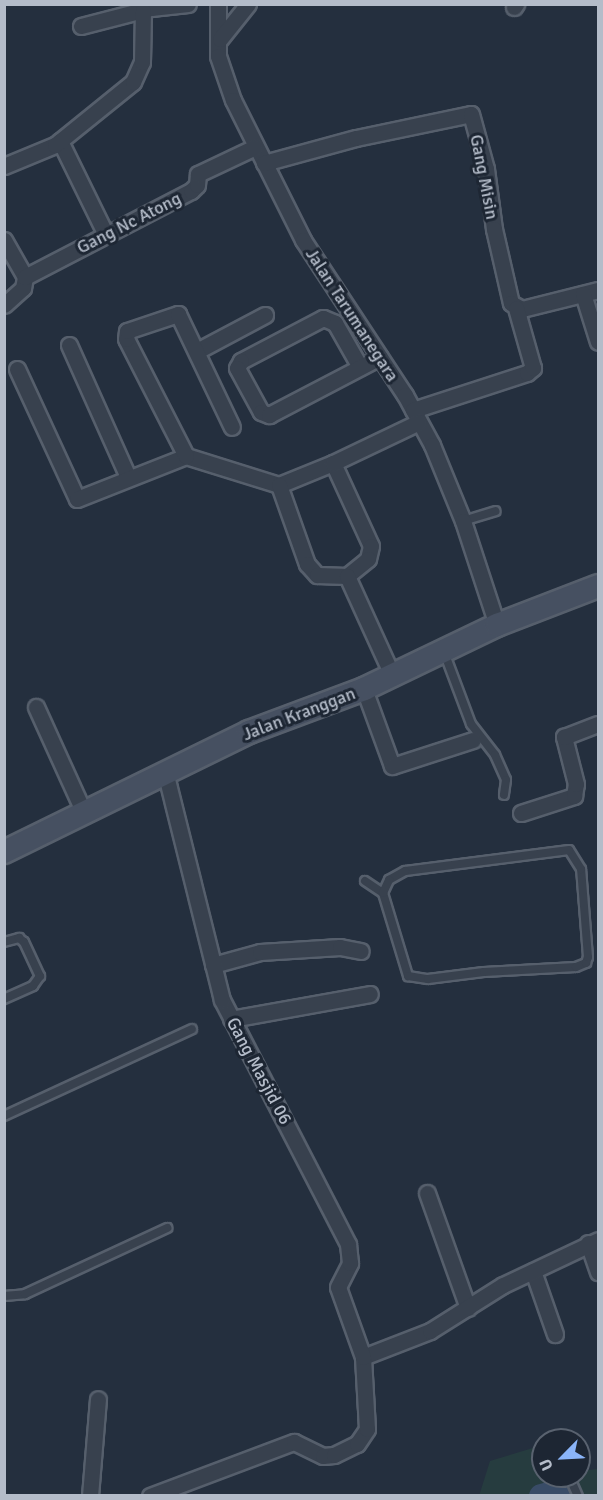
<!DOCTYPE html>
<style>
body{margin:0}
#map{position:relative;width:603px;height:1500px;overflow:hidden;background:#242f3e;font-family:Signika,sans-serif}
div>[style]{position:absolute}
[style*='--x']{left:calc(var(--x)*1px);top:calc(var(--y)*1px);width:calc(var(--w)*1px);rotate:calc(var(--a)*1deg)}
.green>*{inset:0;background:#263c3f}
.river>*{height:24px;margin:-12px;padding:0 12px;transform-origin:12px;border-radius:12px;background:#394c67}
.roads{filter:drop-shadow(2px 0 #565f6c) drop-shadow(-2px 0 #565f6c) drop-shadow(0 2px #565f6c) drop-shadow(0 -2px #565f6c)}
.lane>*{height:8px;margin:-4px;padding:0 4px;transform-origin:4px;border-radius:4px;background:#38414e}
.street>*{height:15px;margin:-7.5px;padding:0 7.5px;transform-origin:7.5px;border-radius:7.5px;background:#38414e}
.secondary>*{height:22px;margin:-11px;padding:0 11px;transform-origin:11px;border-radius:11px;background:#465061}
span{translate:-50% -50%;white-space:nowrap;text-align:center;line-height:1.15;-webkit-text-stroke:6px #1d2633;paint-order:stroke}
.street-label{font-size:18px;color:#b4bcc9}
.frame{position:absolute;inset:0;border:6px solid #b4bcc9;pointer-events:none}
.north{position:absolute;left:531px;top:1428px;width:60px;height:60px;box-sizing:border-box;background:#1d2633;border:2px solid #59626f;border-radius:50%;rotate:246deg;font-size:16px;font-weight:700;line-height:24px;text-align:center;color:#b4bcc9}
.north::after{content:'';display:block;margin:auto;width:21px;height:27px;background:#8ab4f8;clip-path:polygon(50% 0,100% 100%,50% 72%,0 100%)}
</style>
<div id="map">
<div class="green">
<i style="clip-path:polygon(543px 1445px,543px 1476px,579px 1476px,579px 1471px,598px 1469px,598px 1495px,479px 1496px,490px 1461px)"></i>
</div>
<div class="river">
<i style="--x:541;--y:1496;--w:20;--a:-15"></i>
</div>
<div class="roads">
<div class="lane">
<i style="--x:463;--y:521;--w:34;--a:-17"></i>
<i style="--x:444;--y:652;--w:77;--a:69.4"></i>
<i style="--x:471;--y:724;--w:39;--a:52"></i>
<i style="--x:495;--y:755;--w:27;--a:66"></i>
<i style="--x:506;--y:780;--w:15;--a:98"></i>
<i style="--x:365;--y:881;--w:22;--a:34"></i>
<i style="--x:383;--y:893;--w:87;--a:73.2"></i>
<i style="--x:408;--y:976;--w:20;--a:9"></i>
<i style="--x:428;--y:979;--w:56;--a:-7.1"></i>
<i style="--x:484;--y:972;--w:92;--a:-3.1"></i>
<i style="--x:576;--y:967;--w:11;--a:-22"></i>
<i style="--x:586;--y:963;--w:6;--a:-72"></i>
<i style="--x:588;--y:957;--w:88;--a:-94.5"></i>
<i style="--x:581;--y:869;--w:22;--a:-122"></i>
<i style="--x:569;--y:850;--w:165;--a:172.7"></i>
<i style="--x:405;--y:871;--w:18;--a:151"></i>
<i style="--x:389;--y:880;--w:14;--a:115"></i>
<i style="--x:4;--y:942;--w:16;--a:-15"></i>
<i style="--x:19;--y:938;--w:6;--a:39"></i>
<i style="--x:24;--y:942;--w:38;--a:65"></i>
<i style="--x:40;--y:976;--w:12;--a:125"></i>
<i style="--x:33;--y:986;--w:32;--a:156"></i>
<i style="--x:4;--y:1116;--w:207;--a:-24.8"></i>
<i style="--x:4;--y:1296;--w:21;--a:-5"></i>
<i style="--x:25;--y:1294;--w:157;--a:-24.9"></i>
<i style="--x:569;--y:1476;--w:22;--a:66"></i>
</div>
<div class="street">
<i style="--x:218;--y:4;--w:52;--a:90"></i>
<i style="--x:218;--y:56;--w:46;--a:71.2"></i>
<i style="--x:233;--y:100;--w:157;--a:63.4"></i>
<i style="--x:303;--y:240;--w:186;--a:56.7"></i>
<i style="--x:405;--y:395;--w:57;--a:61.6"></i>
<i style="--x:432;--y:445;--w:82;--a:67.8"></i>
<i style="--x:463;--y:521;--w:109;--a:71.9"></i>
<i style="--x:514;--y:7;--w:4;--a:-56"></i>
<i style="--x:81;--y:26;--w:72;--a:-14.4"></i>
<i style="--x:151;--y:8;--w:37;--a:-6"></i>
<i style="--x:220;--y:39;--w:45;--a:-51.3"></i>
<i style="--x:60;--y:141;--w:105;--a:63.9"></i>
<i style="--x:264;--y:163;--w:95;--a:-15.2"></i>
<i style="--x:356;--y:138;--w:117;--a:-11.8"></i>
<i style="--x:471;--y:114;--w:57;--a:74.7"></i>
<i style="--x:486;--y:169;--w:61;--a:82.4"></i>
<i style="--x:494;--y:229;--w:76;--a:77.1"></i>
<i style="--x:511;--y:303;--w:13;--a:29"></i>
<i style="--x:522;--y:309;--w:78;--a:-14"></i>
<i style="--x:4;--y:166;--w:55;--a:-22.4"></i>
<i style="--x:55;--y:145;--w:100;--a:-38.9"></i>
<i style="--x:133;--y:82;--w:22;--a:-66"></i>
<i style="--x:142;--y:62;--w:51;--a:-88.9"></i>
<i style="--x:4;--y:240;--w:43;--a:60.4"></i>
<i style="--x:25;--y:277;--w:11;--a:100"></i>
<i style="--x:23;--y:288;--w:25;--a:138"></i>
<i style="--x:25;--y:277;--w:187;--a:-27.4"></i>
<i style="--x:191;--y:191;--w:8;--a:-45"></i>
<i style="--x:197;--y:185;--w:11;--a:-85"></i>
<i style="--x:198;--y:174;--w:63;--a:-25.3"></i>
<i style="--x:583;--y:294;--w:50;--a:72.6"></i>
<i style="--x:69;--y:345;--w:145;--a:65.9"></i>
<i style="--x:197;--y:351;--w:77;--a:-27.9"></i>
<i style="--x:360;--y:367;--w:51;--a:-119.6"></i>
<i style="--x:335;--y:323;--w:13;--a:-157"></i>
<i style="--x:323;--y:318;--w:93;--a:152.3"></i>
<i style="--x:241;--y:361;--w:8;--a:120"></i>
<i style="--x:237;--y:368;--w:50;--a:61.4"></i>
<i style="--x:261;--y:412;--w:9;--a:21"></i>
<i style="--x:269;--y:415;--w:125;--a:-27.6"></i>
<i style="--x:17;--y:369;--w:143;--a:65.2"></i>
<i style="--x:77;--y:499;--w:117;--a:-21.5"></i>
<i style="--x:186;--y:456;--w:97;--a:17.3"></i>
<i style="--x:279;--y:485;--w:58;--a:-22.2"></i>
<i style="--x:333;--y:463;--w:91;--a:65.4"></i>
<i style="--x:371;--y:546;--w:13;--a:103"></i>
<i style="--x:368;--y:559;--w:27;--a:141"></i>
<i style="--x:413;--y:410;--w:120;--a:-18"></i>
<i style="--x:527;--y:373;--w:8;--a:-40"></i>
<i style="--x:533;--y:368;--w:62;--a:-105.8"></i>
<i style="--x:186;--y:456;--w:131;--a:-117.1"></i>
<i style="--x:126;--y:339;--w:8;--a:-83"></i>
<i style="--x:127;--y:331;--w:54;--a:-18.4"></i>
<i style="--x:178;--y:314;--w:125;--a:64.5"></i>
<i style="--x:333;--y:463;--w:95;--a:-25.5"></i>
<i style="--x:279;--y:485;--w:84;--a:70.5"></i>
<i style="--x:307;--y:564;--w:15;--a:48"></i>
<i style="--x:317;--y:575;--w:30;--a:2"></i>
<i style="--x:347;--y:576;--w:111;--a:65.5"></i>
<i style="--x:364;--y:689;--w:82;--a:70"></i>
<i style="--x:392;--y:766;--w:85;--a:-17.8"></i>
<i style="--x:36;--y:707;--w:116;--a:65.6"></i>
<i style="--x:521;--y:813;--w:56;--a:-17.8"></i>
<i style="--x:574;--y:796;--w:12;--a:-81"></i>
<i style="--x:576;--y:784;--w:49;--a:-104.3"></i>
<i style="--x:564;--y:737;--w:36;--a:-21"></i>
<i style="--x:213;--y:965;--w:49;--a:-15.5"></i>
<i style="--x:260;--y:952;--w:80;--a:-3.6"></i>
<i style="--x:340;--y:947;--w:21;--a:11"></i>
<i style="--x:231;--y:1019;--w:141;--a:-10.2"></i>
<i style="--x:427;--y:1193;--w:122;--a:70.4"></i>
<i style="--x:588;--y:1243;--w:31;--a:71"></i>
<i style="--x:533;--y:1271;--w:67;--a:70.8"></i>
<i style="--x:363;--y:1357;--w:72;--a:-21.2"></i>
<i style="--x:430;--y:1331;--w:86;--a:-32.2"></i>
<i style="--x:503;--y:1285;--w:105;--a:-25.3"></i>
<i style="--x:90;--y:1496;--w:97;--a:-85.3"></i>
<i style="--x:150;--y:1496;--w:154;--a:-20.6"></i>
<i style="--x:294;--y:1442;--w:32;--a:26"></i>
<i style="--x:323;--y:1456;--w:11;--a:-5"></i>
<i style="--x:334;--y:1455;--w:25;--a:-26"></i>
<i style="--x:357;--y:1444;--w:18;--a:-56"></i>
<i style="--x:367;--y:1429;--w:72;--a:-93.2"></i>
<i style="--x:363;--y:1357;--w:74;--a:-109.7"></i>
<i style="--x:338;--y:1287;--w:27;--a:-63"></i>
<i style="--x:350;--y:1263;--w:19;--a:-96"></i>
<i style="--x:348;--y:1244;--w:275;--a:-117.3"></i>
<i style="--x:222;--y:1000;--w:235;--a:-104"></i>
</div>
<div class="secondary">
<i style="--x:4;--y:852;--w:273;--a:-26.1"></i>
<i style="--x:249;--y:732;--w:123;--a:-20.5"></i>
<i style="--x:364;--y:689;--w:148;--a:-25.7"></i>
<i style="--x:497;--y:625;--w:108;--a:-21.1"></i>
</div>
</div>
<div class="street-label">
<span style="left:484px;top:177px;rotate:79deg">Gang Misin</span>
<span style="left:129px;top:223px;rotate:-27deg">Gang Nc Atong</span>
<span style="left:352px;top:315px;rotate:57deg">Jalan Tarumanegara</span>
<span style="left:299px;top:714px;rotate:-21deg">Jalan Kranggan</span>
<span style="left:259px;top:1071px;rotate:62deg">Gang Masjid 06</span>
</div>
<div class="frame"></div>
<div class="north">U</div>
</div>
